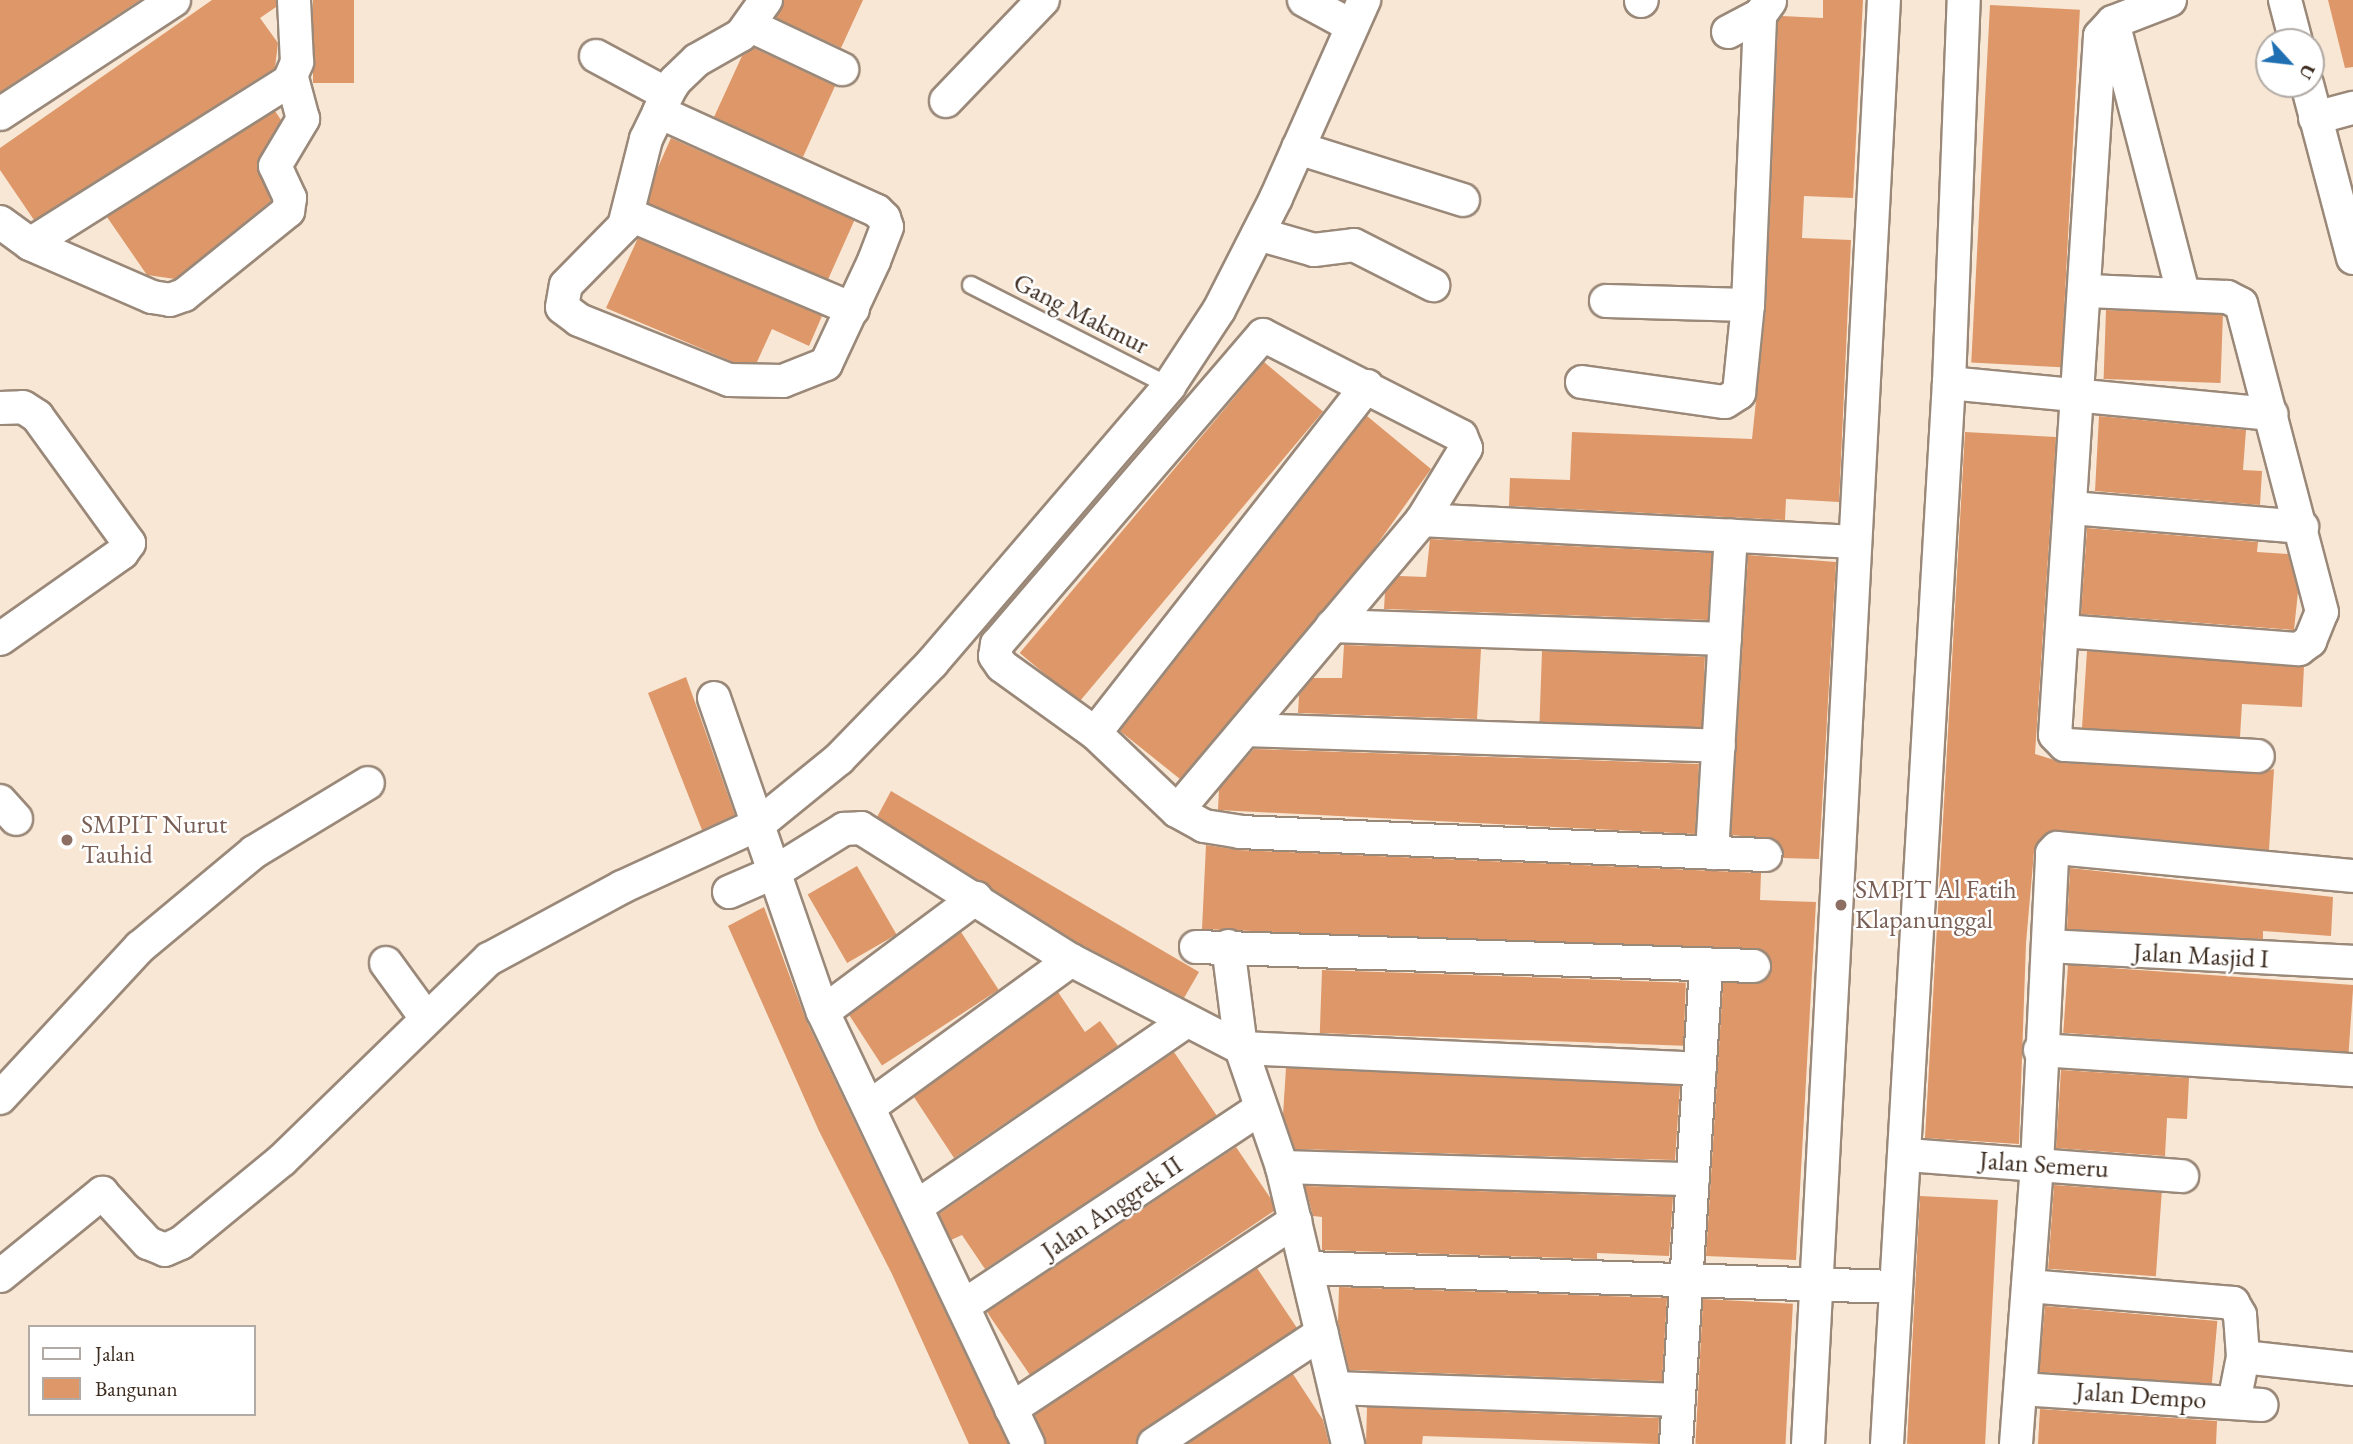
<!DOCTYPE html>
<style>
body{margin:0}
#map{position:relative;width:2353px;height:1444px;overflow:hidden;background:#f8e7d4;font-family:"EB Garamond",serif}
div>[style]{position:absolute}
[style*='--x']{left:calc(var(--x)*1px);top:calc(var(--y)*1px);width:calc(var(--w)*1px);rotate:calc(var(--a)*1deg)}
.building>*{inset:0;background:#dd9769;transform-origin:0 0}
.roads{filter:drop-shadow(2px 0 #9a8879) drop-shadow(-2px 0 #9a8879) drop-shadow(0 2px #9a8879) drop-shadow(0 -2px #9a8879)}
.lane>*{height:16px;margin:-8px;padding:0 8px;transform-origin:8px;border-radius:8px;background:#fff}
.street>*{height:32px;margin:-16px;padding:0 16px;transform-origin:16px;border-radius:16px;background:#fff}
.dots>*{width:19px;height:19px;translate:-50% -50%;box-sizing:border-box;border:4px solid #fff;border-radius:50%}
span{translate:-50% -50%;white-space:nowrap;text-align:center;line-height:1.15;-webkit-text-stroke:5px #fff;paint-order:stroke}
.street-label{font-size:26px;color:#3b2a1e}
.education-label{font-size:26px;color:#785e54}
.left{translate:0 -50%;text-align:left}
.legend{position:absolute;left:28px;top:1325px;width:228px;height:91px;box-sizing:border-box;background:#fff;border:2px solid #b1aaa5;margin:0;padding:9px 12px;list-style:none;font-size:21px;color:#3b2a1e}
.legend li{display:flex;align-items:center;gap:14px;height:35px}
.legend b{width:35px;border:2px solid #b1aaa5}
.north{position:absolute;left:2255px;top:28px;width:70px;height:70px;box-sizing:border-box;background:#fff;border:2px solid #b1aaa5;border-radius:50%;rotate:117deg;font-size:19px;font-weight:700;line-height:28px;text-align:center;color:#3b2a1e}
.north::after{content:'';display:block;margin:auto;width:24px;height:32px;background:#1f6fb2;clip-path:polygon(50% 0,100% 100%,50% 72%,0 100%)}
</style>
<div id="map">
<div class="building">
<i style="clip-path:polygon(0 0,140px 0,0 92px)"></i>
<i style="clip-path:polygon(212px 0,276px 0,276px 7px,260px 18px,278px 43px,275px 68px,34px 220px,0 170px,0 148px)"></i>
<i style="left:313px;top:0;width:41px;height:83px"></i>
<i style="clip-path:polygon(784px 0,863px 0,841px 48px,776px 18px)"></i>
<i style="clip-path:polygon(1823px 0,1863px 0,1853px 198px,1804px 196px,1802px 238px,1851px 240px,1839px 502px,1786px 499px,1785px 520px,1509px 506px,1510px 478px,1570px 480px,1572px 432px,1752px 439px,1766px 306px,1778px 21px,1782px 16px,1823px 18px)"></i>
<i style="clip-path:polygon(2328px 0,2353px 0,2353px 67px,2345px 68px)"></i>
<i style="left:1990px;top:5px;width:90px;height:358px;rotate:3deg"></i>
<i style="clip-path:polygon(754px 48px,835px 86px,803px 157px,714px 117px,742px 56px)"></i>
<i style="clip-path:polygon(275px 111px,281px 120px,257px 166px,271px 201px,175px 279px,147px 275px,107px 217px)"></i>
<i style="left:671px;top:138px;width:201px;height:69px;rotate:24deg"></i>
<i style="clip-path:polygon(638px 238px,822px 316px,809px 346px,772px 329px,757px 362px,733px 362px,606px 308px)"></i>
<i style="left:2106px;top:310px;width:117px;height:69px;rotate:2deg"></i>
<i style="left:1264px;top:362px;width:77px;height:380px;rotate:40deg"></i>
<i style="clip-path:polygon(1367px 416px,1431px 469px,1373px 550px,1180px 779px,1120px 731px)"></i>
<i style="clip-path:polygon(2099px 416px,2246px 430px,2243px 470px,2262px 471px,2260px 505px,2095px 491px)"></i>
<i style="clip-path:polygon(1965px 432px,2056px 437px,2035px 754px,2064px 763px,2257px 774px,2274px 769px,2269px 850px,2059px 830px,2039px 840px,2034px 852px,2026px 943px,2019px 1144px,1925px 1138px)"></i>
<i style="clip-path:polygon(2087px 528px,2258px 542px,2257px 552px,2288px 554px,2298px 592px,2294px 630px,2081px 614px)"></i>
<i style="clip-path:polygon(1430px 539px,1712px 553px,1708px 620px,1384px 609px,1385px 592px,1399px 576px,1426px 577px)"></i>
<i style="clip-path:polygon(1748px 555px,1836px 562px,1819px 859px,1783px 858px,1774px 839px,1731px 835px)"></i>
<i style="clip-path:polygon(1344px 645px,1481px 649px,1477px 719px,1298px 713px,1299px 695px,1313px 678px,1342px 678px)"></i>
<i style="left:1542px;top:651px;width:163px;height:71px;rotate:2deg"></i>
<i style="clip-path:polygon(2087px 651px,2304px 666px,2302px 707px,2242px 704px,2240px 737px,2082px 728px)"></i>
<i style="clip-path:polygon(686px 677px,735px 815px,702px 830px,648px 693px)"></i>
<i style="clip-path:polygon(1254px 749px,1699px 764px,1695px 834px,1218px 810px,1219px 789px)"></i>
<i style="clip-path:polygon(891px 791px,1199px 972px,1184px 998px,1080px 944px,877px 817px)"></i>
<i style="clip-path:polygon(1206px 845px,1239px 850px,1761px 873px,1760px 900px,1816px 902px,1796px 1260px,1706px 1256px,1723px 983px,1763px 982px,1772px 967px,1764px 951px,1202px 929px)"></i>
<i style="left:857px;top:866px;width:79px;height:57px;rotate:60deg"></i>
<i style="clip-path:polygon(2070px 868px,2333px 897px,2331px 936px,2263px 931px,2263px 939px,2067px 929px)"></i>
<i style="clip-path:polygon(764px 907px,806px 1020px,1008px 1444px,969px 1444px,892px 1274px,819px 1131px,728px 926px)"></i>
<i style="left:961px;top:932px;width:69px;height:139px;rotate:57deg"></i>
<i style="left:2068px;top:965px;width:286px;height:68px;rotate:4deg"></i>
<i style="left:1322px;top:970px;width:364px;height:63px;rotate:2deg"></i>
<i style="clip-path:polygon(1058px 992px,1085px 1032px,1100px 1021px,1118px 1046px,954px 1158px,914px 1097px)"></i>
<i style="clip-path:polygon(1174px 1052px,1217px 1116px,985px 1269px,962px 1235px,951px 1240px,939px 1214px)"></i>
<i style="clip-path:polygon(1286px 1068px,1680px 1086px,1675px 1160px,1295px 1149px,1283px 1115px)"></i>
<i style="clip-path:polygon(2061px 1070px,2189px 1078px,2187px 1119px,2167px 1118px,2165px 1156px,2056px 1148px)"></i>
<i style="clip-path:polygon(1236px 1147px,1271px 1199px,1274px 1211px,1030px 1375px,987px 1312px)"></i>
<i style="left:2054px;top:1185px;width:108px;height:84px;rotate:4deg"></i>
<i style="clip-path:polygon(1305px 1186px,1673px 1197px,1669px 1256px,1597px 1253px,1597px 1259px,1322px 1250px,1322px 1217px,1313px 1216px)"></i>
<i style="left:1920px;top:1196px;width:78px;height:248px;rotate:3deg"></i>
<i style="clip-path:polygon(1257px 1268px,1297px 1328px,1144px 1429px,1136px 1444px,1046px 1444px,1035px 1415px)"></i>
<i style="clip-path:polygon(1339px 1287px,1667px 1298px,1662px 1381px,1349px 1370px,1338px 1322px)"></i>
<i style="left:1703px;top:1299px;width:90px;height:145px;rotate:3deg"></i>
<i style="left:2045px;top:1306px;width:173px;height:66px;rotate:5deg"></i>
<i style="clip-path:polygon(1293px 1374px,1323px 1420px,1329px 1444px,1187px 1444px)"></i>
<i style="clip-path:polygon(1367px 1407px,1659px 1418px,1658px 1444px,1423px 1436px,1422px 1444px,1366px 1444px)"></i>
<i style="clip-path:polygon(2040px 1409px,2217px 1421px,2216px 1444px,2038px 1444px)"></i>
</div>
<div class="roads">
<div class="lane">
<i style="--x:971;--y:285;--w:222;--a:27"></i>
</div>
<div class="street">
<i style="--x:1304;--y:0;--w:52;--a:28.5"></i>
<i style="--x:2170;--y:0;--w:61;--a:158.9"></i>
<i style="--x:2113;--y:22;--w:19;--a:133"></i>
<i style="--x:2100;--y:36;--w:700;--a:93.68"></i>
<i style="--x:2055;--y:735;--w:14;--a:45"></i>
<i style="--x:2065;--y:745;--w:193;--a:3.3"></i>
<i style="--x:2285;--y:0;--w:43;--a:75.3"></i>
<i style="--x:1641;--y:1;--w:1;--a:-45"></i>
<i style="--x:2113;--y:22;--w:280;--a:75.5"></i>
<i style="--x:751;--y:26;--w:101;--a:25.3"></i>
<i style="--x:1728;--y:32;--w:36;--a:-28"></i>
<i style="--x:1760;--y:15;--w:17;--a:-54"></i>
<i style="--x:596;--y:56;--w:81;--a:28.2"></i>
<i style="--x:2307;--y:84;--w:180;--a:75.2"></i>
<i style="--x:946;--y:101;--w:140;--a:-46.2"></i>
<i style="--x:659;--y:112;--w:239;--a:24.4"></i>
<i style="--x:877;--y:211;--w:10;--a:45"></i>
<i style="--x:884;--y:218;--w:9;--a:72"></i>
<i style="--x:887;--y:227;--w:36;--a:111"></i>
<i style="--x:874;--y:261;--w:114;--a:115"></i>
<i style="--x:826;--y:364;--w:46;--a:158.4"></i>
<i style="--x:783;--y:381;--w:54;--a:-178.9"></i>
<i style="--x:729;--y:380;--w:162;--a:-158.2"></i>
<i style="--x:579;--y:320;--w:21;--a:-143"></i>
<i style="--x:562;--y:307;--w:22;--a:-80"></i>
<i style="--x:566;--y:285;--w:83;--a:-45.5"></i>
<i style="--x:624;--y:226;--w:90;--a:-75.8"></i>
<i style="--x:646;--y:139;--w:30;--a:-64"></i>
<i style="--x:659;--y:112;--w:20;--a:-66"></i>
<i style="--x:667;--y:94;--w:15;--a:-58"></i>
<i style="--x:675;--y:81;--w:30;--a:-44"></i>
<i style="--x:697;--y:60;--w:51;--a:-29.6"></i>
<i style="--x:741;--y:35;--w:43;--a:-54.5"></i>
<i style="--x:0;--y:114;--w:208;--a:-33.2"></i>
<i style="--x:2315;--y:118;--w:39;--a:-15"></i>
<i style="--x:1298;--y:148;--w:173;--a:17.5"></i>
<i style="--x:630;--y:215;--w:242;--a:22.9"></i>
<i style="--x:0;--y:222;--w:37;--a:36"></i>
<i style="--x:30;--y:244;--w:133;--a:23.5"></i>
<i style="--x:152;--y:297;--w:18;--a:9"></i>
<i style="--x:170;--y:300;--w:15;--a:-20"></i>
<i style="--x:184;--y:295;--w:134;--a:-38.9"></i>
<i style="--x:288;--y:211;--w:13;--a:-81"></i>
<i style="--x:290;--y:198;--w:35;--a:-115"></i>
<i style="--x:275;--y:166;--w:55;--a:-59.2"></i>
<i style="--x:303;--y:119;--w:42;--a:-105"></i>
<i style="--x:1258;--y:234;--w:58;--a:15.9"></i>
<i style="--x:1314;--y:250;--w:40;--a:-7.1"></i>
<i style="--x:1354;--y:245;--w:89;--a:26.9"></i>
<i style="--x:30;--y:244;--w:306;--a:-32.2"></i>
<i style="--x:289;--y:81;--w:21;--a:-67"></i>
<i style="--x:297;--y:62;--w:62;--a:-92.8"></i>
<i style="--x:1606;--y:301;--w:142;--a:1.6"></i>
<i style="--x:1582;--y:382;--w:144;--a:8"></i>
<i style="--x:1725;--y:402;--w:17;--a:-33"></i>
<i style="--x:1739;--y:393;--w:88;--a:-84.2"></i>
<i style="--x:1748;--y:305;--w:290;--a:-87.6"></i>
<i style="--x:1949;--y:383;--w:324;--a:5.5"></i>
<i style="--x:0;--y:408;--w:23;--a:-2"></i>
<i style="--x:23;--y:407;--w:17;--a:33"></i>
<i style="--x:37;--y:416;--w:157;--a:54.1"></i>
<i style="--x:129;--y:543;--w:12;--a:125"></i>
<i style="--x:122;--y:553;--w:149;--a:144.8"></i>
<i style="--x:2072;--y:508;--w:231;--a:4.7"></i>
<i style="--x:1422;--y:520;--w:433;--a:2.9"></i>
<i style="--x:1332;--y:626;--w:393;--a:1.9"></i>
<i style="--x:2063;--y:631;--w:237;--a:4.4"></i>
<i style="--x:2299;--y:649;--w:14;--a:-36"></i>
<i style="--x:2310;--y:641;--w:31;--a:-68"></i>
<i style="--x:2322;--y:612;--w:318;--a:-104.7"></i>
<i style="--x:2241;--y:304;--w:16;--a:-153"></i>
<i style="--x:2227;--y:297;--w:140;--a:-177.5"></i>
<i style="--x:714;--y:698;--w:332;--a:70.9"></i>
<i style="--x:823;--y:1012;--w:478;--a:64.6"></i>
<i style="--x:1246;--y:730;--w:473;--a:1.9"></i>
<i style="--x:1095;--y:733;--w:441;--a:-51.9"></i>
<i style="--x:0;--y:801;--w:24;--a:48"></i>
<i style="--x:1177;--y:811;--w:380;--a:-49.9"></i>
<i style="--x:1422;--y:520;--w:84;--a:-58.6"></i>
<i style="--x:1466;--y:448;--w:13;--a:-113"></i>
<i style="--x:1461;--y:436;--w:222;--a:-153"></i>
<i style="--x:1263;--y:335;--w:408;--a:130.7"></i>
<i style="--x:997;--y:644;--w:12;--a:99"></i>
<i style="--x:995;--y:656;--w:12;--a:55"></i>
<i style="--x:1002;--y:666;--w:115;--a:35.8"></i>
<i style="--x:1095;--y:733;--w:113;--a:43.6"></i>
<i style="--x:1177;--y:811;--w:31;--a:29"></i>
<i style="--x:1204;--y:826;--w:36;--a:9"></i>
<i style="--x:1240;--y:832;--w:526;--a:2.51"></i>
<i style="--x:1712;--y:853;--w:318;--a:-86.6"></i>
<i style="--x:729;--y:892;--w:48;--a:-23.4"></i>
<i style="--x:773;--y:873;--w:84;--a:-31.8"></i>
<i style="--x:844;--y:829;--w:17;--a:-3"></i>
<i style="--x:861;--y:828;--w:248;--a:32.2"></i>
<i style="--x:1071;--y:960;--w:191;--a:27.4"></i>
<i style="--x:1241;--y:1048;--w:459;--a:2.6"></i>
<i style="--x:1228;--y:946;--w:103;--a:82.7"></i>
<i style="--x:1241;--y:1048;--w:126;--a:71"></i>
<i style="--x:1282;--y:1167;--w:285;--a:76.6"></i>
<i style="--x:2049;--y:946;--w:304;--a:3"></i>
<i style="--x:1196;--y:947;--w:558;--a:1.95"></i>
<i style="--x:386;--y:963;--w:68;--a:54"></i>
<i style="--x:823;--y:1012;--w:191;--a:-36.7"></i>
<i style="--x:2040;--y:1050;--w:314;--a:3.7"></i>
<i style="--x:0;--y:1098;--w:206;--a:-47.2"></i>
<i style="--x:140;--y:947;--w:148;--a:-39.8"></i>
<i style="--x:254;--y:852;--w:133;--a:-31.2"></i>
<i style="--x:869;--y:1107;--w:250;--a:-36"></i>
<i style="--x:1907;--y:1155;--w:276;--a:4.4"></i>
<i style="--x:1282;--y:1167;--w:411;--a:1.7"></i>
<i style="--x:916;--y:1207;--w:326;--a:-34.5"></i>
<i style="--x:1307;--y:1268;--w:589;--a:1.85"></i>
<i style="--x:0;--y:1276;--w:132;--a:-39.1"></i>
<i style="--x:102;--y:1193;--w:68;--a:47.4"></i>
<i style="--x:148;--y:1243;--w:18;--a:22"></i>
<i style="--x:165;--y:1250;--w:17;--a:-24"></i>
<i style="--x:181;--y:1243;--w:131;--a:-39.4"></i>
<i style="--x:282;--y:1160;--w:289;--a:-44.2"></i>
<i style="--x:489;--y:959;--w:151;--a:-28.4"></i>
<i style="--x:622;--y:887;--w:151;--a:-24.7"></i>
<i style="--x:759;--y:824;--w:103;--a:-39.1"></i>
<i style="--x:839;--y:759;--w:134;--a:-45.9"></i>
<i style="--x:932;--y:663;--w:365;--a:-49.4"></i>
<i style="--x:1169;--y:386;--w:91;--a:-56.7"></i>
<i style="--x:1219;--y:310;--w:126;--a:-63"></i>
<i style="--x:1276;--y:198;--w:217;--a:-66"></i>
<i style="--x:2028;--y:1286;--w:206;--a:4.7"></i>
<i style="--x:2233;--y:1303;--w:14;--a:60"></i>
<i style="--x:2240;--y:1315;--w:42;--a:85.9"></i>
<i style="--x:2243;--y:1357;--w:46;--a:101.3"></i>
<i style="--x:963;--y:1306;--w:356;--a:-33.6"></i>
<i style="--x:2243;--y:1357;--w:111;--a:6.2"></i>
<i style="--x:1335;--y:1388;--w:344;--a:2"></i>
<i style="--x:2021;--y:1389;--w:241;--a:3.8"></i>
<i style="--x:1011;--y:1409;--w:341;--a:-33.5"></i>
<i style="--x:1154;--y:1444;--w:201;--a:-33.5"></i>
<i style="--x:1676;--y:1444;--w:481;--a:-86.4"></i>
<i style="--x:1808;--y:1444;--w:1446;--a:-86.99"></i>
<i style="--x:1887;--y:1444;--w:1063;--a:-86.66"></i>
<i style="--x:1949;--y:383;--w:383;--a:-87.8"></i>
<i style="--x:2016;--y:1444;--w:280;--a:-85.7"></i>
<i style="--x:2037;--y:1165;--w:312;--a:-87.2"></i>
<i style="--x:2052;--y:853;--w:7;--a:-45"></i>
<i style="--x:2057;--y:848;--w:297;--a:5.4"></i>
</div>
</div>
<div class="dots">
<i style="left:67px;top:840px;background:#8d6e63"></i>
<i style="left:1841px;top:905px;background:#8d6e63"></i>
</div>
<div class="street-label">
<span style="left:1081px;top:314px;rotate:27deg">Gang Makmur</span>
<span style="left:2201px;top:956px;rotate:3deg">Jalan Masjid I</span>
<span style="left:2044px;top:1165px;rotate:4deg">Jalan Semeru</span>
<span style="left:1112px;top:1208px;rotate:-34deg">Jalan Anggrek II</span>
<span style="left:2141px;top:1396px;rotate:4deg">Jalan Dempo</span>
</div>
<div class="education-label">
<span class="left" style="left:81px;top:840px">SMPIT Nurut<br>Tauhid</span>
<span class="left" style="left:1855px;top:905px">SMPIT Al Fatih<br>Klapanunggal</span>
</div>
<ul class="legend">
<li><b style="height:9px;background:#fff"></b>Jalan</li>
<li><b style="height:19px;background:#dd9769"></b>Bangunan</li>
</ul>
<div class="north">U</div>
</div>
